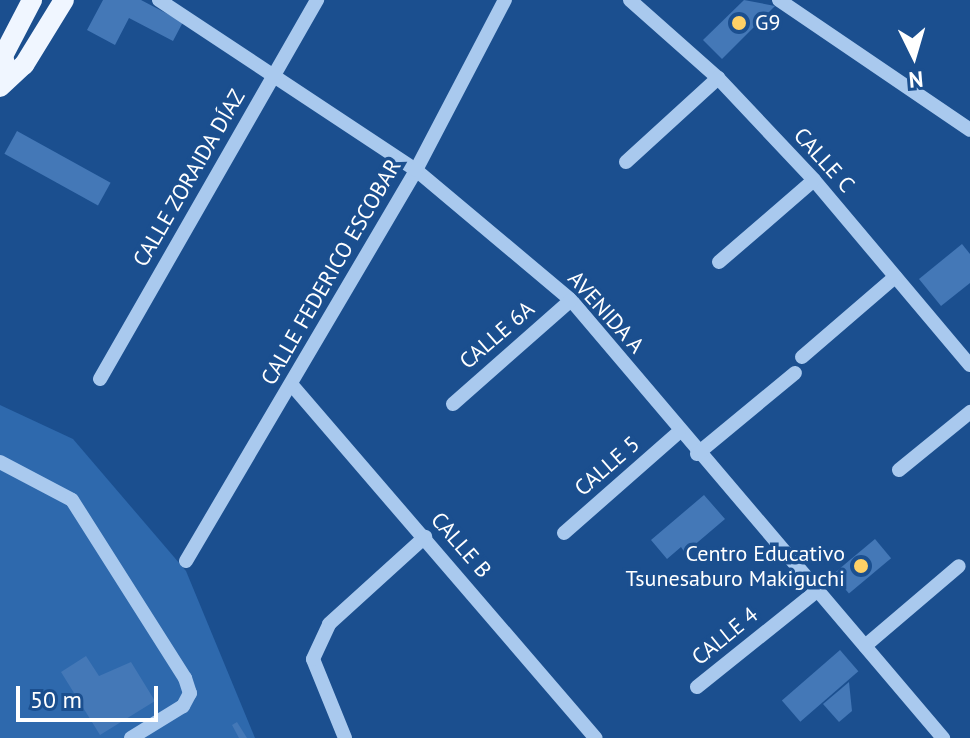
<!DOCTYPE html>
<meta charset="utf-8">
<style>
body{margin:0}
#map{position:relative;width:970px;height:738px;overflow:hidden;background:#1b4f8f;font-family:"PT Sans",sans-serif}
div>[style]{position:absolute}
[style*='--x']{left:calc(var(--x)*1px);top:calc(var(--y)*1px);width:calc(var(--w)*1px);rotate:calc(var(--a)*1deg)}
.green>*{inset:0;background:#2e69ad}
.building>*{inset:0;background:#4478b7;transform-origin:0 0}
.minor>*{height:14px;margin:-7px;padding:0 7px;transform-origin:7px;border-radius:7px;background:#a9c9ee}
.major>*{height:20px;margin:-10px;padding:0 10px;transform-origin:10px;border-radius:10px;background:#f0f6ff}
.dots>*{width:22px;height:22px;translate:-50% -50%;box-sizing:border-box;border:4px solid #1b4f8f;border-radius:50%}
span{translate:-50% -50%;white-space:nowrap;text-align:center;line-height:1.15;-webkit-text-stroke:7px #1b4f8f;paint-order:stroke}
.poi-label{font-size:22px;color:#fff}
.left{translate:0 -50%;text-align:left}
.right{translate:-100% -50%;text-align:right}
.street-label{font-size:22px;color:#fff}
.north{position:absolute;left:874px;top:16px;width:80px;height:80px;-webkit-text-stroke:6px #1b4f8f;paint-order:stroke;rotate:175deg;font-size:22px;font-weight:700;line-height:32px;text-align:center;color:#fff}
.north::after{content:'';display:block;margin:auto;width:28px;height:36px;background:#fff;clip-path:polygon(50% 0,100% 100%,50% 72%,0 100%)}
.scale{position:absolute;left:16px;top:686px;width:142px;height:36px;box-sizing:border-box;border:4px solid #fff;border-top:0;padding-left:10px;font-size:24px;line-height:28px;white-space:nowrap;color:#fff;-webkit-text-stroke:6px #1b4f8f;paint-order:stroke}
</style>
<div id="map">
<div class="green">
<i style="clip-path:polygon(0 405px,73px 439px,186px 571px,255px 738px,0 738px)"></i>
</div>
<div class="building">
<i style="clip-path:polygon(103px 0,141px 0,183px 22px,173px 41px,129px 18px,115px 45px,87px 30px)"></i>
<i style="clip-path:polygon(744px 0,775px 6px,722px 59px,703px 40px)"></i>
<i style="left:17px;top:131px;width:107px;height:26px;rotate:29deg"></i>
<i style="clip-path:polygon(962px 244px,970px 254px,970px 283px,941px 306px,919px 279px)"></i>
<i style="clip-path:polygon(704px 495px,725px 519px,685px 553px,681px 547px,667px 559px,651px 540px)"></i>
<i style="left:875px;top:539px;width:25px;height:55px;rotate:50deg"></i>
<i style="left:840px;top:650px;width:28px;height:77px;rotate:49deg"></i>
<i style="clip-path:polygon(86px 656px,99px 676px,131px 662px,155px 701px,100px 735px,61px 672px)"></i>
<i style="clip-path:polygon(849px 682px,852px 711px,839px 722px,823px 704px)"></i>
<i style="clip-path:polygon(237px 722px,247px 738px,239px 738px,232px 725px)"></i>
</div>
<div class="minor">
<i style="--x:159;--y:0;--w:308;--a:33.5"></i>
<i style="--x:416;--y:170;--w:202;--a:40"></i>
<i style="--x:571;--y:300;--w:575;--a:49.66"></i>
<i style="--x:630;--y:0;--w:118;--a:41.6"></i>
<i style="--x:718;--y:78;--w:140;--a:46.7"></i>
<i style="--x:814;--y:180;--w:242;--a:49.9"></i>
<i style="--x:779;--y:0;--w:231;--a:34.2"></i>
<i style="--x:626;--y:162;--w:125;--a:-42.4"></i>
<i style="--x:719;--y:262;--w:125;--a:-40.8"></i>
<i style="--x:802;--y:357;--w:123;--a:-40.7"></i>
<i style="--x:100;--y:379;--w:437;--a:-60.2"></i>
<i style="--x:291;--y:384;--w:467;--a:49.3"></i>
<i style="--x:453;--y:404;--w:157;--a:-41.4"></i>
<i style="--x:697;--y:454;--w:127;--a:-39.6"></i>
<i style="--x:0;--y:462;--w:81;--a:27.8"></i>
<i style="--x:72;--y:500;--w:211;--a:57.6"></i>
<i style="--x:185;--y:678;--w:16;--a:72"></i>
<i style="--x:190;--y:693;--w:15;--a:118"></i>
<i style="--x:183;--y:706;--w:61;--a:148.4"></i>
<i style="--x:899;--y:470;--w:92;--a:-39.2"></i>
<i style="--x:564;--y:533;--w:153;--a:-41.3"></i>
<i style="--x:186;--y:561;--w:454;--a:-59.5"></i>
<i style="--x:416;--y:170;--w:192;--a:-62.4"></i>
<i style="--x:865;--y:646;--w:123;--a:-40.4"></i>
<i style="--x:697;--y:687;--w:155;--a:-38.7"></i>
<i style="--x:345;--y:738;--w:85;--a:-112.1"></i>
<i style="--x:313;--y:659;--w:38;--a:-65"></i>
<i style="--x:329;--y:624;--w:130;--a:-42.2"></i>
</div>
<div class="major">
<i style="--x:8;--y:75;--w:20;--a:-105"></i>
<i style="--x:3;--y:56;--w:63;--a:-62.6"></i>
<i style="--x:0;--y:87;--w:33;--a:-43"></i>
<i style="--x:24;--y:65;--w:76;--a:-58.4"></i>
</div>
<div class="dots">
<i style="left:739px;top:23px;background:#ffd166"></i>
<i style="left:861px;top:566px;background:#ffd166"></i>
</div>
<div class="poi-label">
<span class="left" style="left:755px;top:23px">G9</span>
<span class="right" style="left:845px;top:566px">Centro Educativo<br>Tsunesaburo Makiguchi</span>
</div>
<div class="street-label">
<span style="left:824px;top:160px;rotate:48deg">CALLE C</span>
<span style="left:189px;top:178px;rotate:-60deg">CALLE ZORAIDA DÍAZ</span>
<span style="left:331px;top:272px;rotate:-60deg">CALLE FEDERICO ESCOBAR</span>
<span style="left:606px;top:312px;rotate:48deg">AVENIDA A</span>
<span style="left:497px;top:335px;rotate:-41deg">CALLE 6A</span>
<span style="left:607px;top:466px;rotate:-41deg">CALLE 5</span>
<span style="left:461px;top:545px;rotate:49deg">CALLE B</span>
<span style="left:725px;top:636px;rotate:-39deg">CALLE 4</span>
</div>
<div class="north">N</div>
<div class="scale">50 m</div>
</div>
